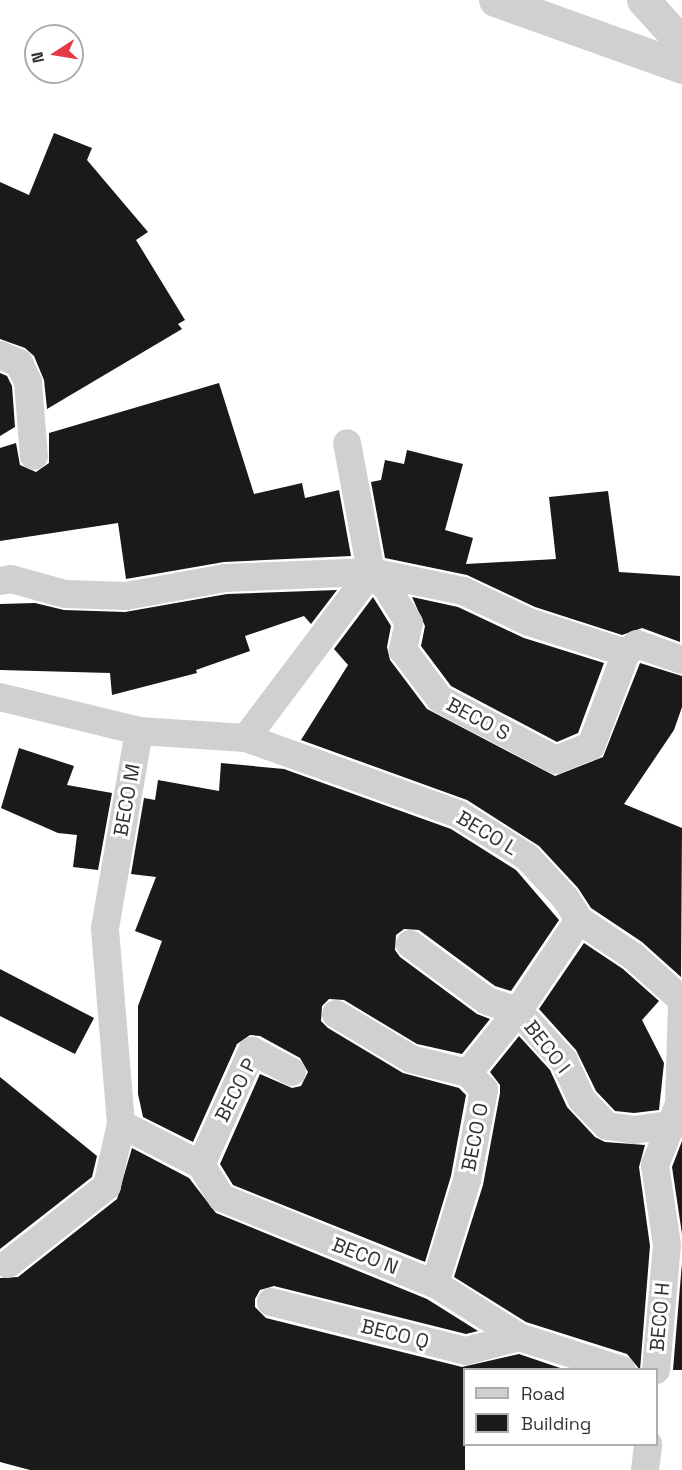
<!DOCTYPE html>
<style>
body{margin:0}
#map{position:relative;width:682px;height:1470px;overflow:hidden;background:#fff;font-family:"Space Grotesk",sans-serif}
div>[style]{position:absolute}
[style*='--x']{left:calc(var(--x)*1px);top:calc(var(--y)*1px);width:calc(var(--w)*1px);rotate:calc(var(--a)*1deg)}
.building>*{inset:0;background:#1a1a1a}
.service>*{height:28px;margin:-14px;padding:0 14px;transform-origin:14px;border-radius:14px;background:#d0d0d0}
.minor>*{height:33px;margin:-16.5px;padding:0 16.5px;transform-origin:16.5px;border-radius:16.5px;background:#d0d0d0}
span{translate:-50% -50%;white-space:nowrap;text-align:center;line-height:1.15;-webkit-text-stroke:6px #fff;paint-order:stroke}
.street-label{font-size:20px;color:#333}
.legend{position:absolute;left:463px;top:1368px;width:195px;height:78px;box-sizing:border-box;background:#fff;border:2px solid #adadad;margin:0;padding:8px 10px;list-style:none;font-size:18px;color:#333}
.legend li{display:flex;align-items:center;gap:12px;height:30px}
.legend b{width:30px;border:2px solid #adadad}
.north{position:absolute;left:24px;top:24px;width:60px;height:60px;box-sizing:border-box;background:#fff;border:2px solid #adadad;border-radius:50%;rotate:258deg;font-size:16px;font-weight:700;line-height:24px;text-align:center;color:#333}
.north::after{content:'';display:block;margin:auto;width:21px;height:27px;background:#e63946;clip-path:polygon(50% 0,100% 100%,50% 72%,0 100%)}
</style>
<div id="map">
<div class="building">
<i style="clip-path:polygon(54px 133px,92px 148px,87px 160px,148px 232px,136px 240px,185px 320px,178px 324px,182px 329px,47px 409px,44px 380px,34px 356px,25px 348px,0 339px,0 182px,29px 195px)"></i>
<i style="clip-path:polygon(0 373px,7px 376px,12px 386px,15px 427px,0 436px)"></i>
<i style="clip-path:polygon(219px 383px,254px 494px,302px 483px,305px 498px,339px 490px,351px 556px,224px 562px,126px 579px,118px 523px,0 541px,0 448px,16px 443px,20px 465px,36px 472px,49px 463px,49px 433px)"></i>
<i style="clip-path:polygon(407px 450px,463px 464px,445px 530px,473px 538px,466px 564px,556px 559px,549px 497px,608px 491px,619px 572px,680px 576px,680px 642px,642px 628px,622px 635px,535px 607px,467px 575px,385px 558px,371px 482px,381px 480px,385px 460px,404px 464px)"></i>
<i style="clip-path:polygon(337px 590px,311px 624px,304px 616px,245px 636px,250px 651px,196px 670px,197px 673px,112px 695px,110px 673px,0 670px,0 604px,35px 603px,64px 610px,125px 612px,227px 594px)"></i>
<i style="clip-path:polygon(373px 597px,391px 626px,387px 647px,390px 660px,427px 709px,555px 776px,603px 757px,640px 663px,682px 676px,682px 707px,674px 730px,624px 804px,682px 828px,681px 977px,642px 942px,591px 908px,578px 888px,539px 846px,467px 800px,301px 740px,348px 665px,334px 649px)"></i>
<i style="clip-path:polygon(412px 597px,458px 607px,524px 638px,604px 663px,578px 733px,557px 742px,451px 686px,421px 646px,425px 626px)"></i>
<i style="clip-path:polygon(19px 748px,74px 766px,67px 785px,112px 793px,98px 870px,73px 867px,77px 835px,58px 833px,1px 808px)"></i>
<i style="clip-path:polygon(221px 763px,284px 769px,451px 829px,516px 870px,559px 920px,511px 991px,495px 986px,419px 930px,404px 929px,396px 935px,395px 950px,400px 957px,477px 1014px,490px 1019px,462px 1054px,417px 1044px,344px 1000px,329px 999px,322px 1006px,321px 1021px,328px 1028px,403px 1073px,459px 1088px,466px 1095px,451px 1176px,425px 1262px,233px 1185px,220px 1164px,260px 1074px,292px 1088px,301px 1086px,308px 1072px,300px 1058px,260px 1036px,250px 1035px,237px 1044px,193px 1142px,143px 1117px,138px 1094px,138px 1006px,162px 941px,135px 931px,156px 877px,131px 874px,144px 798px,155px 800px,158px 780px,219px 791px)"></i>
<i style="clip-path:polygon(584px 943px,623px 969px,659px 1001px,642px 1020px,664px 1063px,659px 1110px,634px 1113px,615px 1111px,596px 1091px,576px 1050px,539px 1009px)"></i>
<i style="clip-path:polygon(0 969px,94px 1018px,75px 1054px,0 1016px)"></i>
<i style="clip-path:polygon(519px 1036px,550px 1070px,567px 1107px,595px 1137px,605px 1142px,645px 1145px,639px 1167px,650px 1246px,640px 1370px,627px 1354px,526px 1322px,454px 1277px,483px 1185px,500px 1093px,500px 1085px,490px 1072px)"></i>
<i style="clip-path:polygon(0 1077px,97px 1156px,92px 1177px,0 1249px)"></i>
<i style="clip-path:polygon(682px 1141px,682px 1234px,672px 1167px)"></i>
<i style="clip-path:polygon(132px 1148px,189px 1178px,216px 1213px,427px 1299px,478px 1331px,466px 1334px,274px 1286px,260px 1290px,255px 1299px,255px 1307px,266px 1318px,462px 1367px,519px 1354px,566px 1370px,465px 1370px,465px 1470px,30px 1470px,0 1462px,0 1278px,18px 1277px,117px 1199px)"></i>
<i style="clip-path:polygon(682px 1263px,682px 1370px,673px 1370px)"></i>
</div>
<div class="service">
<i style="--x:0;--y:355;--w:21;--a:23"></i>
<i style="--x:19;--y:363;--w:21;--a:65"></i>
<i style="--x:28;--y:382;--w:74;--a:85.4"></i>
<i style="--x:371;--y:572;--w:94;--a:11.7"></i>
<i style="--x:463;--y:591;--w:73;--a:25.2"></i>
<i style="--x:529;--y:622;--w:102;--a:17.7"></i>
<i style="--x:0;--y:581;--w:11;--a:-10"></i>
<i style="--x:11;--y:579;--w:56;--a:15.5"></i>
<i style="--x:65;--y:594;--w:61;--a:1.9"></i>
<i style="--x:126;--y:596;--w:101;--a:-10.3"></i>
<i style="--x:225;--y:578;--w:146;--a:-2.4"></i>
<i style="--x:371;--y:572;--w:23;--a:45"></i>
<i style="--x:387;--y:588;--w:41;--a:57.8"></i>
<i style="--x:409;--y:623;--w:28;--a:103"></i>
<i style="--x:403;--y:650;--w:61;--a:52.9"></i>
<i style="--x:440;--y:699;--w:131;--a:27.7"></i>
<i style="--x:556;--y:760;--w:38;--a:-22"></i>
<i style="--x:591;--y:746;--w:99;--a:-69.4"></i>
<i style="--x:626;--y:653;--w:14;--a:-39"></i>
<i style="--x:637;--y:644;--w:48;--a:19.6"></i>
<i style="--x:0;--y:697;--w:143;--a:13.7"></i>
<i style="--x:246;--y:738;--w:225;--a:19.7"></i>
<i style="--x:458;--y:814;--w:81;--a:31.9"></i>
<i style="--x:527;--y:857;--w:57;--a:47.1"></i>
<i style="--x:566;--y:899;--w:25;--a:58"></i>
<i style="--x:579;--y:920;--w:65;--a:33.7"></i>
<i style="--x:633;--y:956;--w:66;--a:41.9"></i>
<i style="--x:410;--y:944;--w:96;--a:36.5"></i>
<i style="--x:487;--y:1001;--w:33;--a:18"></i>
<i style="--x:518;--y:1011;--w:68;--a:47.4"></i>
<i style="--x:564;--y:1061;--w:43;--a:65.2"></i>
<i style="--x:582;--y:1100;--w:36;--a:46"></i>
<i style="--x:607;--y:1126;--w:27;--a:8"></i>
<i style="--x:634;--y:1130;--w:49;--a:-8.3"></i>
<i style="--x:336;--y:1014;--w:87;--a:31"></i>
<i style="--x:411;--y:1059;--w:59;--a:13.8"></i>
<i style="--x:121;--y:1124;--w:90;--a:27.1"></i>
<i style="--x:201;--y:1165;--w:39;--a:58"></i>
<i style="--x:222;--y:1198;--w:230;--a:22"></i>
<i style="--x:435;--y:1284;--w:99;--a:32.2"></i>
<i style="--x:519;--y:1337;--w:108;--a:17.8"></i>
<i style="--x:201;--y:1165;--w:125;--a:-65.9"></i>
<i style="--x:252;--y:1051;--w:45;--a:27.7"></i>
<i style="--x:8;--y:1264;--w:126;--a:-38.2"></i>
<i style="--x:107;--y:1186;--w:64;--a:-77.3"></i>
<i style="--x:121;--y:1124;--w:197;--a:-94.7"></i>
<i style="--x:105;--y:928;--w:200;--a:-80.2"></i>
<i style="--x:139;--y:731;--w:107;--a:3.7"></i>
<i style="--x:246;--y:738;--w:208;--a:-53"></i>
<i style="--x:371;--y:572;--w:131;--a:-100.5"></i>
<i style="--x:435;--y:1284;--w:109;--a:-72.9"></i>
<i style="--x:467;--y:1180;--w:92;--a:-79.3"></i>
<i style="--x:484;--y:1090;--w:23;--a:-133"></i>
<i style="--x:468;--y:1073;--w:80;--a:-51.1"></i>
<i style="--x:518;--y:1011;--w:110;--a:-56.2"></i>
<i style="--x:271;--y:1302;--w:201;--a:14.1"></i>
<i style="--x:466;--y:1351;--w:55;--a:-14.8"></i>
<i style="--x:656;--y:1370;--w:125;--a:-85"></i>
<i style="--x:667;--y:1245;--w:81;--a:-98.5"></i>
<i style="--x:655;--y:1165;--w:66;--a:-68.5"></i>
<i style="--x:679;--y:1104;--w:102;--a:-88.3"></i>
<i style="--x:645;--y:1470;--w:26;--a:-83"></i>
</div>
<div class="minor">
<i style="--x:495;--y:0;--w:199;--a:19.7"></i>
<i style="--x:643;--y:0;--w:58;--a:47.8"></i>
</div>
<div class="street-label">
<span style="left:478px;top:719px;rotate:28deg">BECO S</span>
<span style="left:127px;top:800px;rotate:-80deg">BECO M</span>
<span style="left:487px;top:833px;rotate:31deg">BECO L</span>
<span style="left:547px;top:1047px;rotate:52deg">BECO I</span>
<span style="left:236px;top:1090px;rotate:-63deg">BECO P</span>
<span style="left:475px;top:1137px;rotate:-79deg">BECO O</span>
<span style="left:365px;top:1256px;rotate:21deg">BECO N</span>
<span style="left:660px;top:1317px;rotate:-85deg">BECO H</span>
<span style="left:395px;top:1334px;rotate:14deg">BECO Q</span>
</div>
<ul class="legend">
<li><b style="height:8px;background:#d0d0d0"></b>Road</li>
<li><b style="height:16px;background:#1a1a1a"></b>Building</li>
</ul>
<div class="north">N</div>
</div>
